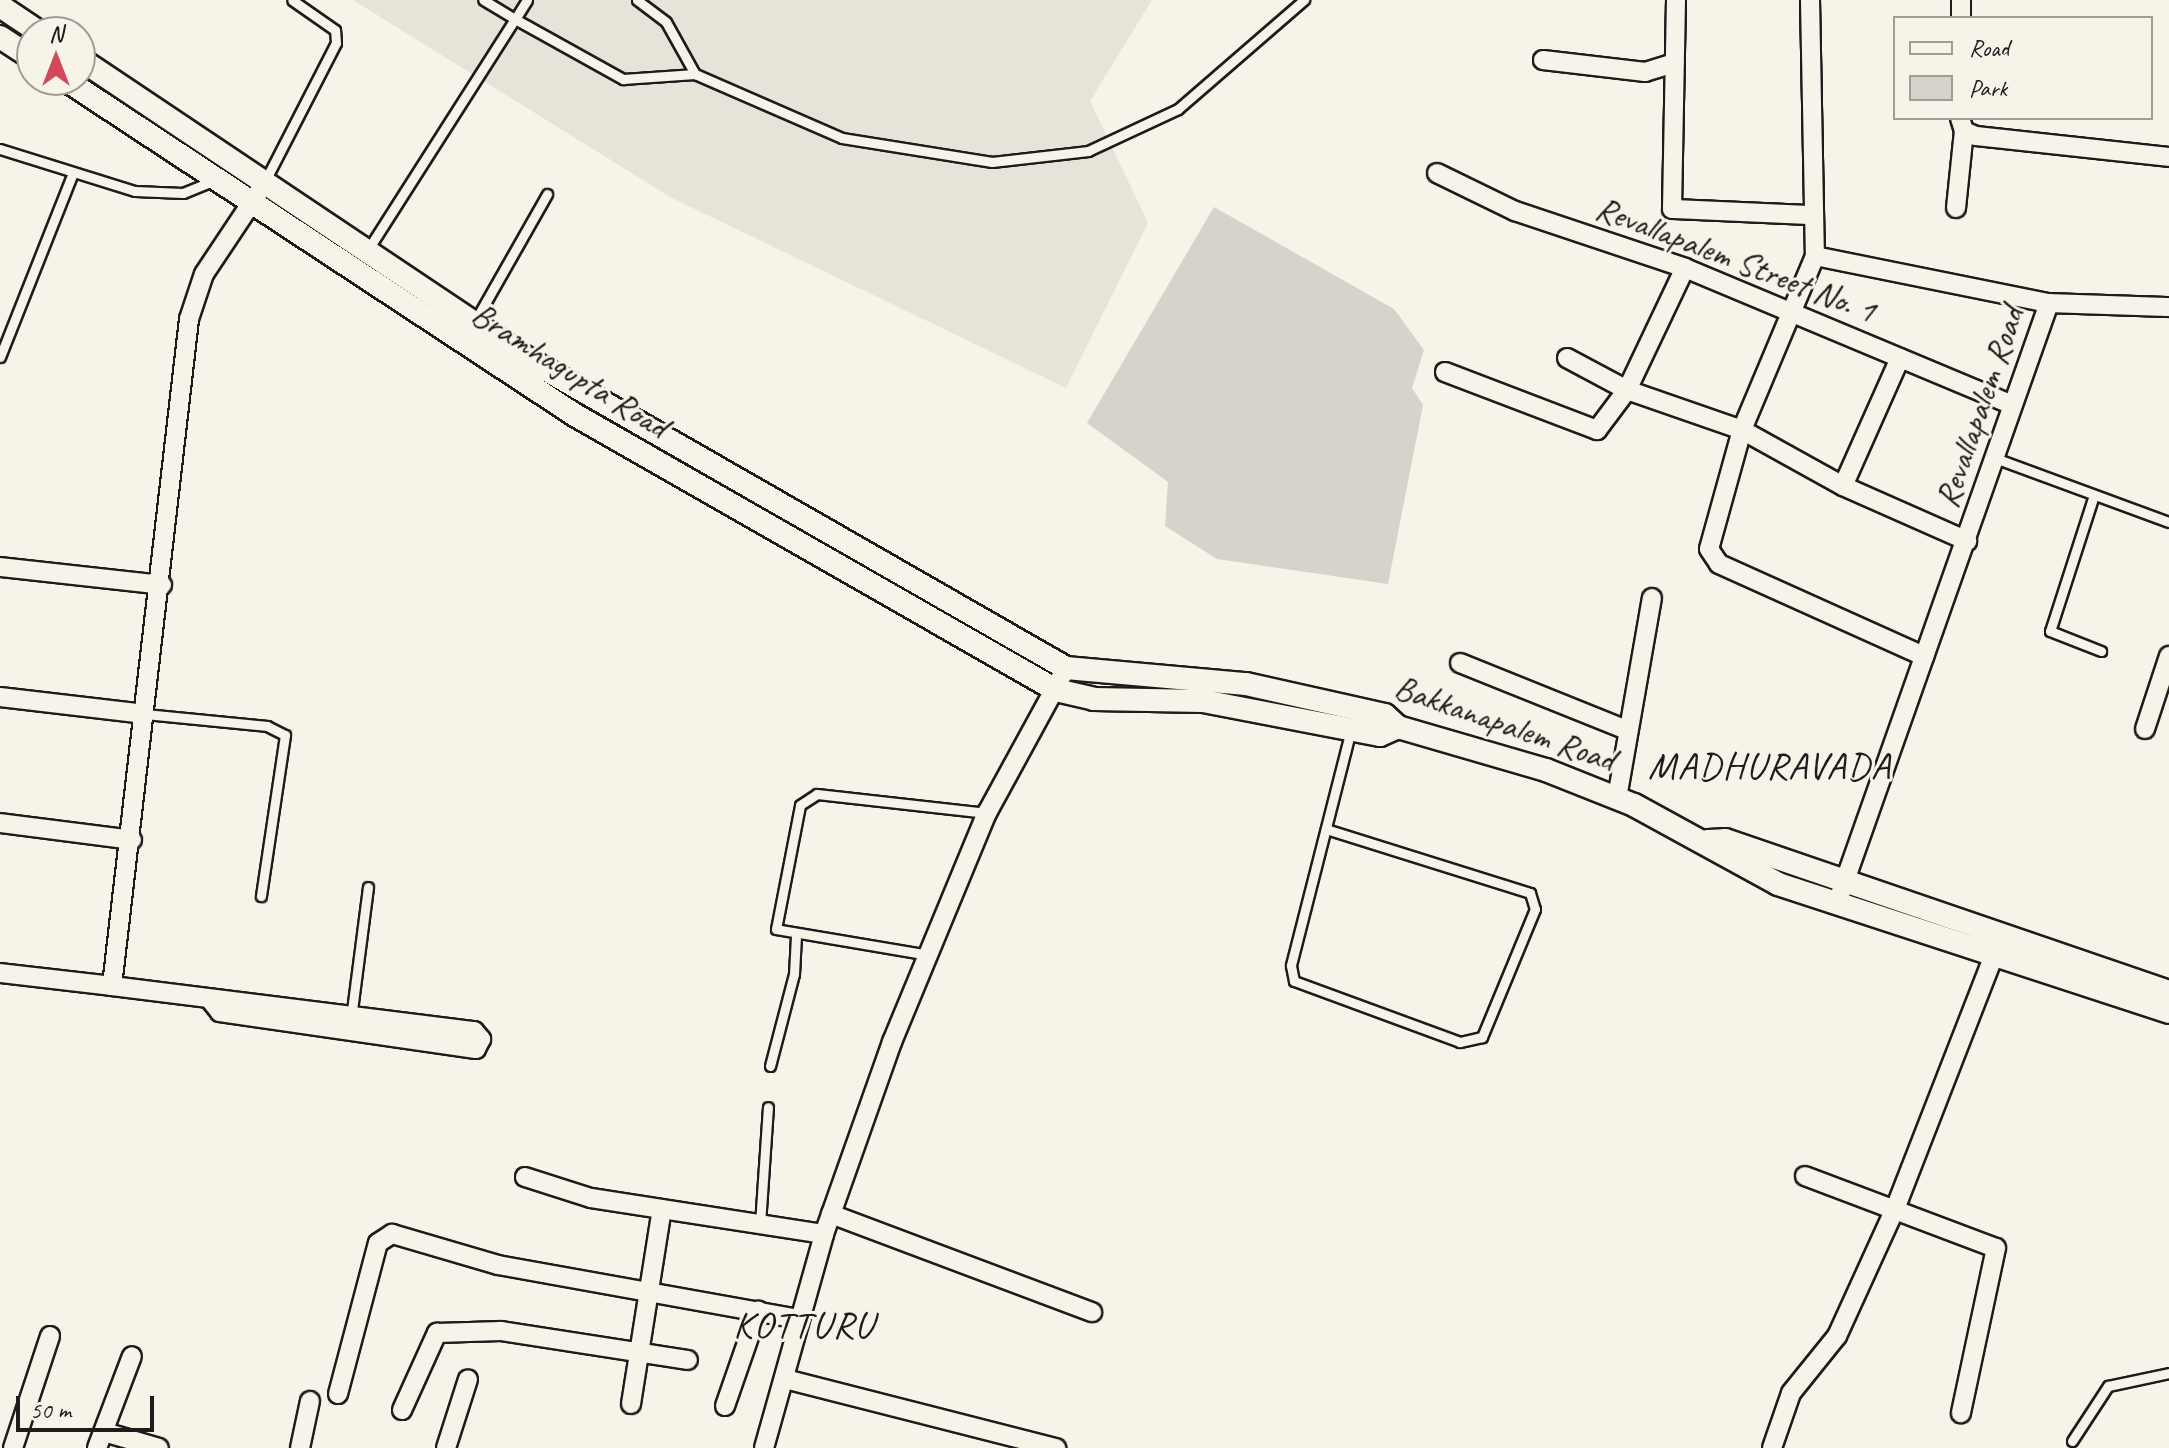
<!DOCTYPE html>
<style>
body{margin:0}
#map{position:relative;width:2169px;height:1448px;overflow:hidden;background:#f7f3e8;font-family:Caveat,sans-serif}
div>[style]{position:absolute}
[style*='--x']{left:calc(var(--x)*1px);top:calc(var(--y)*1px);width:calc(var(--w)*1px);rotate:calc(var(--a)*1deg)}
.built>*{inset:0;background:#e6e3d9}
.green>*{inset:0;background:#d7d3cb}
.roads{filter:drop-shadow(2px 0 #1c1c1c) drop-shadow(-2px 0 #1c1c1c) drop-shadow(0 2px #1c1c1c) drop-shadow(0 -2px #1c1c1c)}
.service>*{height:9px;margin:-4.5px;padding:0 4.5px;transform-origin:4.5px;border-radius:4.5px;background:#f7f3e8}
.minor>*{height:18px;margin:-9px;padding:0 9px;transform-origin:9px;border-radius:9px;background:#f7f3e8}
.tertiary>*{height:22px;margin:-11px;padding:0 11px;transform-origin:11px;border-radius:11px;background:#f7f3e8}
span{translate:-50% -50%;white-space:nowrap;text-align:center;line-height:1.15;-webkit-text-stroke:6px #f7f3e8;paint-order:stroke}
.street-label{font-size:34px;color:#1c1c1c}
.quarter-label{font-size:38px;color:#1c1c1c;letter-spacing:2px}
.legend{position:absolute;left:1893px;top:16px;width:260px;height:104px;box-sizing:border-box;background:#f7f3e8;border:2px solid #9f9d96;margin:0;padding:10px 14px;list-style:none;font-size:24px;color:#1c1c1c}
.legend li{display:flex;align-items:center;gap:16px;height:40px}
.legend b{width:40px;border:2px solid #9f9d96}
.north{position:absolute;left:16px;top:16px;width:80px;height:80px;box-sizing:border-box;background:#f7f3e8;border:2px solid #9f9d96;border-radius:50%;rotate:0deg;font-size:22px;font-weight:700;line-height:32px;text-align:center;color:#1c1c1c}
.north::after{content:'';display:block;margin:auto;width:28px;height:36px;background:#d1495b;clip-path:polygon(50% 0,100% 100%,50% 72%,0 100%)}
.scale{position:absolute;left:16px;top:1396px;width:138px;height:36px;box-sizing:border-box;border:4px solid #1c1c1c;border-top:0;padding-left:10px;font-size:24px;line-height:28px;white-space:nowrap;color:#1c1c1c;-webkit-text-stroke:6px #f7f3e8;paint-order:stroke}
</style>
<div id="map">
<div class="built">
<i style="clip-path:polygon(353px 0,1152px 0,1090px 101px,1148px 223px,1066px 388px,672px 198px)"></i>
</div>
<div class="green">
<i style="clip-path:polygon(1214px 207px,1394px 309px,1424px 350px,1412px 388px,1423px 405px,1388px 584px,1217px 559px,1165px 526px,1168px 482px,1087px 423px)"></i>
</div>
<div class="roads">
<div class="service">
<i style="--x:527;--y:0;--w:22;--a:122"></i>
<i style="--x:515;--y:19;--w:124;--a:29.1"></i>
<i style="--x:623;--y:79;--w:72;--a:-4"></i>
<i style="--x:695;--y:74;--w:160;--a:23.5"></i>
<i style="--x:842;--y:138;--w:152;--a:9.1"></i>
<i style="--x:992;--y:162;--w:97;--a:-6.5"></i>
<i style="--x:1088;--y:151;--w:99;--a:-25"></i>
<i style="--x:1178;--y:109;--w:167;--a:-40.9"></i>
<i style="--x:637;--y:0;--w:36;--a:37"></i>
<i style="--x:666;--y:22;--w:60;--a:60.9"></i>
<i style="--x:0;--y:149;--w:141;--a:17.3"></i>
<i style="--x:135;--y:191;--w:48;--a:2.4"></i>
<i style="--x:183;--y:193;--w:35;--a:-22"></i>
<i style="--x:265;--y:181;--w:155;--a:-62.8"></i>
<i style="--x:336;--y:43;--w:13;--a:-94"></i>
<i style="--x:335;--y:30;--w:52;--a:-145.1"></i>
<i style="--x:367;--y:251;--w:275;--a:-57.5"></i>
<i style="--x:515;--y:19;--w:37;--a:-149"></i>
<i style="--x:475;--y:321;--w:146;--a:-60.4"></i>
<i style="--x:0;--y:357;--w:198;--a:-68.4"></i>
<i style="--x:1995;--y:458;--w:185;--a:20.2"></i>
<i style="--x:2094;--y:495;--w:143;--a:107.9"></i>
<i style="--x:2050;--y:631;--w:55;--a:21.4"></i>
<i style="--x:145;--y:714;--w:123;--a:5.6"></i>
<i style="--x:267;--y:726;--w:20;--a:27"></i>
<i style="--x:285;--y:735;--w:163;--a:98.5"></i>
<i style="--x:1326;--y:829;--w:214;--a:17.4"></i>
<i style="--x:1530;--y:893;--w:17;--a:73"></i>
<i style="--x:1535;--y:909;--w:139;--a:112.5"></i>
<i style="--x:1482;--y:1037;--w:23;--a:167"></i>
<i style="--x:1460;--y:1042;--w:177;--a:-159.8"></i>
<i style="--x:1294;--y:981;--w:16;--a:-101"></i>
<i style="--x:1291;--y:965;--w:244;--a:-75.7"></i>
<i style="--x:929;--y:955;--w:155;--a:-170.4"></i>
<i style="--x:776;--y:929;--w:126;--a:-79"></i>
<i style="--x:800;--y:805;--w:20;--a:-33"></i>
<i style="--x:817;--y:794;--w:171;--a:6.4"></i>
<i style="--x:351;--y:1018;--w:132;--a:-82.6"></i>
<i style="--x:770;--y:1066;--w:95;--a:-75.4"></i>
<i style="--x:794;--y:974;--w:39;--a:-87"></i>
<i style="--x:760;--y:1224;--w:117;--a:-86.1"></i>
<i style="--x:2072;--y:1441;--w:66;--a:-56.8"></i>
<i style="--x:2108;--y:1386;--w:62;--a:-12"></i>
</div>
<div class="minor">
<i style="--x:1676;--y:0;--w:209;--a:91.1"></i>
<i style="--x:1672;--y:209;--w:139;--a:2.5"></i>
<i style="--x:1810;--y:0;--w:256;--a:88.9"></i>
<i style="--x:1815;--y:256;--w:239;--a:11.4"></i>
<i style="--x:2049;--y:303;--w:625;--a:109.45"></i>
<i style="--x:1961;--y:18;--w:18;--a:-90"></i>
<i style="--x:1543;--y:60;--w:103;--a:6.7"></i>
<i style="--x:1645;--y:72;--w:31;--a:-17"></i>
<i style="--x:1960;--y:118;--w:14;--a:73"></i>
<i style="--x:1964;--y:131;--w:13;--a:23"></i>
<i style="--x:1976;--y:136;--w:194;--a:6.2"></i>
<i style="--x:1437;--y:173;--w:87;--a:26"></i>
<i style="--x:1515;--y:211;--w:179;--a:18.5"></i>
<i style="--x:1685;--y:268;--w:355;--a:22.7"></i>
<i style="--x:1956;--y:208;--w:77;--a:-84.1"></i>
<i style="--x:1815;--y:256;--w:189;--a:112.8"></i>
<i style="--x:1742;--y:430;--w:123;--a:105.5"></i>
<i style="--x:1709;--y:549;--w:18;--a:56"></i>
<i style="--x:1719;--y:564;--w:225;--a:24.2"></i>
<i style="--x:2049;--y:303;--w:120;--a:1.9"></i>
<i style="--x:1567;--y:358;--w:68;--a:28.1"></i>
<i style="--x:1627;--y:390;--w:122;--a:19.2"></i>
<i style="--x:1742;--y:430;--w:115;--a:29"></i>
<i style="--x:1843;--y:486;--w:136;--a:23.9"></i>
<i style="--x:1445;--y:372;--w:163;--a:20.9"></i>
<i style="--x:1597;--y:430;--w:50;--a:-53.1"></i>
<i style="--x:1627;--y:390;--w:135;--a:-64.6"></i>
<i style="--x:1843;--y:486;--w:140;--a:-66"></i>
<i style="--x:0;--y:567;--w:163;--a:6.3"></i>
<i style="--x:1460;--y:663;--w:180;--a:21.9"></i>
<i style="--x:0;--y:697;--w:146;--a:6.7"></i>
<i style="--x:2145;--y:729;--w:77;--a:-71.8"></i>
<i style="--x:1617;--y:798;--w:203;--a:-80.1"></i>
<i style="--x:0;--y:823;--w:133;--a:7.3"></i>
<i style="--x:0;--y:973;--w:113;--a:6.6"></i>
<i style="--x:112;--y:986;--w:671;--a:-83.41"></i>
<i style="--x:189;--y:319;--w:47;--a:-71.6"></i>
<i style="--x:204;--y:274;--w:97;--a:-56.3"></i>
<i style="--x:112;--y:986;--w:365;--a:7.1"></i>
<i style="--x:474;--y:1031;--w:11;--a:49"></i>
<i style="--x:481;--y:1039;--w:11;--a:117"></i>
<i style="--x:476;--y:1049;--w:259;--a:-171.8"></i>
<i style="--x:220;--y:1012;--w:13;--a:-129"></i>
<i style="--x:1805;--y:1176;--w:204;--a:20.7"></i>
<i style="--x:1996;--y:1248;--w:169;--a:102"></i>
<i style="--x:525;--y:1177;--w:69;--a:17.7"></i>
<i style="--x:591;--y:1198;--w:236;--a:8.8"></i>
<i style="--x:831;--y:1214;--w:279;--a:20.6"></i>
<i style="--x:785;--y:1379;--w:280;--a:14.3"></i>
<i style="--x:338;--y:1394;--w:156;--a:-75.2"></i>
<i style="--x:378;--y:1243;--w:17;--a:-33"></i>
<i style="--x:392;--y:1234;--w:110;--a:16.3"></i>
<i style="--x:498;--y:1265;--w:306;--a:10.2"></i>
<i style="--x:631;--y:1404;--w:197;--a:-81"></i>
<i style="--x:725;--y:1406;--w:101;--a:-70.8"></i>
<i style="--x:402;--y:1410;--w:85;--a:-65.6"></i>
<i style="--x:437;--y:1333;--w:64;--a:-1.8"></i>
<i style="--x:501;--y:1331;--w:189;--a:8.8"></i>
<i style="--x:104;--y:1432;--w:57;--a:16.2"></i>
<i style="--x:13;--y:1448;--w:118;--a:-71.7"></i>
<i style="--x:97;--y:1448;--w:98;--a:-69.2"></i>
<i style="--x:300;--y:1448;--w:48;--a:-78"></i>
<i style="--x:446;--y:1448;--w:72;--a:-72.3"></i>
<i style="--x:764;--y:1448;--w:222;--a:-74.3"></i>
<i style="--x:824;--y:1234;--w:204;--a:-70.5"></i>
<i style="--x:892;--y:1042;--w:248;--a:-67.5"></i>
<i style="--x:987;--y:813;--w:165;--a:-61.4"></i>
<i style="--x:1772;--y:1448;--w:58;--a:-70.9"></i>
<i style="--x:1791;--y:1393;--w:73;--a:-51.1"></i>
<i style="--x:1837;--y:1336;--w:140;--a:-65.5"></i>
<i style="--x:1895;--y:1209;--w:269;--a:-68.7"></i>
</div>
<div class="tertiary">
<i style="--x:0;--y:6;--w:47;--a:33.7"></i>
<i style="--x:0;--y:37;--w:38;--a:33"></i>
<i style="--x:80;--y:59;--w:543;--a:33.81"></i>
<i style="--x:531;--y:361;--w:617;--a:29.85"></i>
<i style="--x:1066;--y:668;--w:181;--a:5.1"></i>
<i style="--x:1246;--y:684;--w:142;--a:12.6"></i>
<i style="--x:1385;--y:715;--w:18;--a:43"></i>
<i style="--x:1398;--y:727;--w:154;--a:16.2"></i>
<i style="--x:1546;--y:770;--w:95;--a:21.7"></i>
<i style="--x:1634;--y:805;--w:164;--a:28.7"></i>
<i style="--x:1778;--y:884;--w:411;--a:18.1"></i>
<i style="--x:66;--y:80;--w:609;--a:33.35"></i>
<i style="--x:575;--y:415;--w:554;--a:29.76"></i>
<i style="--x:1056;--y:690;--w:39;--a:13"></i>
<i style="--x:1094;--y:699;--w:109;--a:1.1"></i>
<i style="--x:1203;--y:701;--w:180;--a:10.9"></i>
<i style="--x:1380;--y:735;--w:20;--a:-24"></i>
<i style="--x:1708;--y:841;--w:17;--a:-3"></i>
<i style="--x:1725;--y:840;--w:469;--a:18.9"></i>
</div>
</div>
<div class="street-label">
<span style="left:1736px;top:259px;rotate:21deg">Revallapalem Street No. 1</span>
<span style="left:570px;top:370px;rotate:32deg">Bramhagupta Road</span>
<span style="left:1979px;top:407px;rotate:-71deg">Revallapalem Road</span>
<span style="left:1505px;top:723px;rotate:19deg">Bakkanapalem Road</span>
</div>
<div class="quarter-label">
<span style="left:1770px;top:766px">MADHURAVADA</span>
<span style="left:804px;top:1325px">KOTTURU</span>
</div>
<ul class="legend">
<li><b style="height:10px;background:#f7f3e8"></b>Road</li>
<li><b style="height:22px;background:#d7d3cb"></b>Park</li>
</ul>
<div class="north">N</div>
<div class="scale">50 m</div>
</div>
